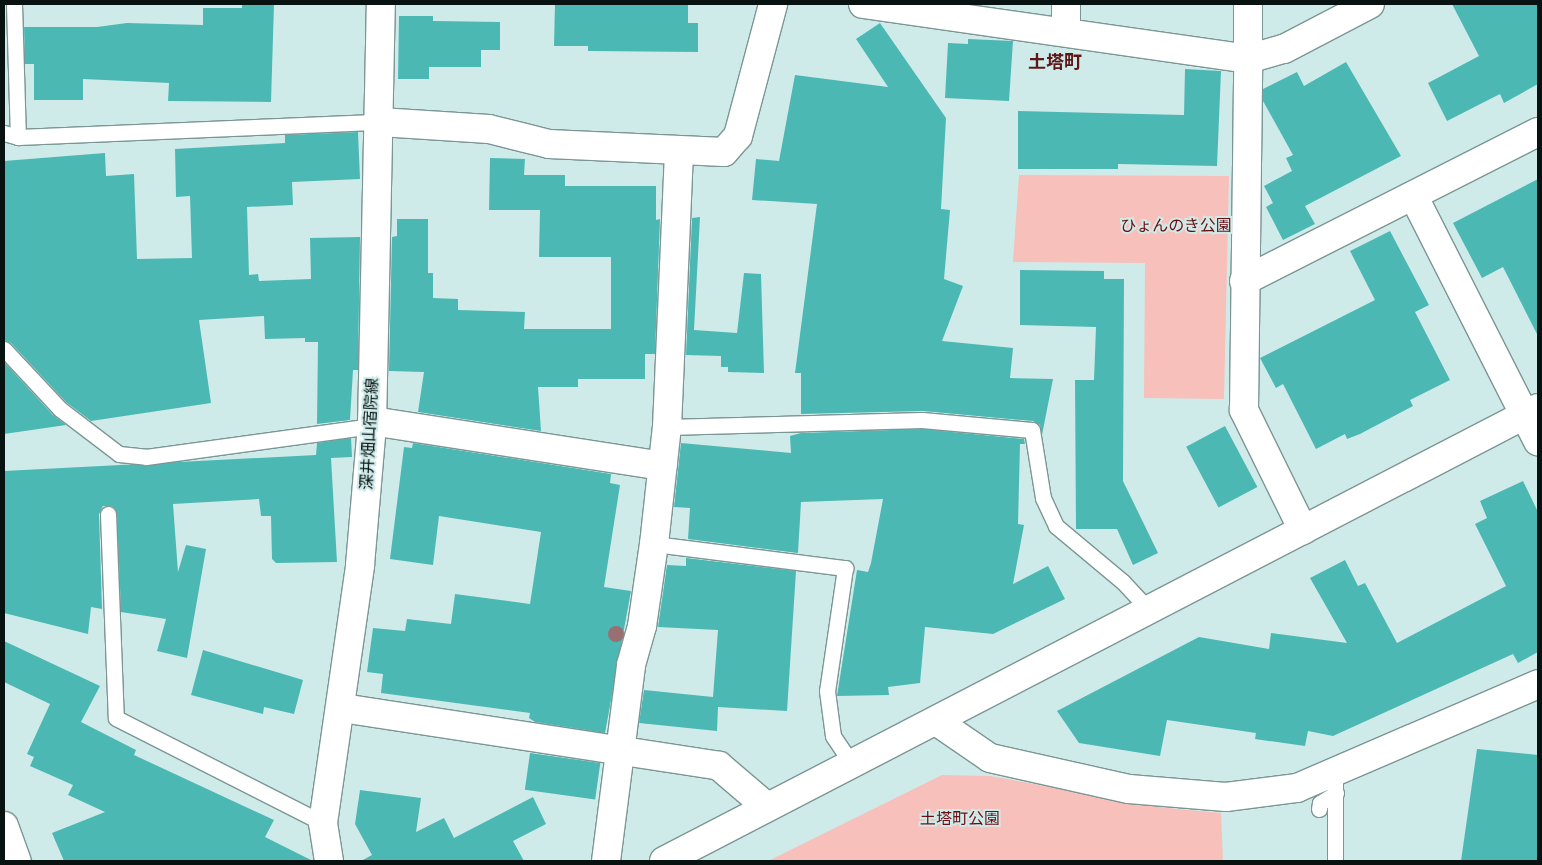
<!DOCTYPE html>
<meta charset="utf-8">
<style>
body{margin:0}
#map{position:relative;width:1542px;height:865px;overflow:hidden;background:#cfebe9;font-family:"Exo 2","Noto Sans JP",sans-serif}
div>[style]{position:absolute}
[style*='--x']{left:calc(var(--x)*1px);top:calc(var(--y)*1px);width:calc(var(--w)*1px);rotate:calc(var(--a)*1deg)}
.green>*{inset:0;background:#f7c0ba}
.building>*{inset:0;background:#4cb8b4;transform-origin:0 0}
.roads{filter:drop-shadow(1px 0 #7b9694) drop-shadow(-1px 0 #7b9694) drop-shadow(0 1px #7b9694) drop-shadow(0 -1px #7b9694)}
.service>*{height:15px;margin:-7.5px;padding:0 7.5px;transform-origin:7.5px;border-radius:7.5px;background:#fff}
.minor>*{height:28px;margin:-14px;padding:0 14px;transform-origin:14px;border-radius:14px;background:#fff}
.tertiary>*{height:28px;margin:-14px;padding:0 14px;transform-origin:14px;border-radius:14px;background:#fff}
.secondary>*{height:28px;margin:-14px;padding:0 14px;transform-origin:14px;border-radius:14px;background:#fff}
.trees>*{width:16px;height:16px;margin:-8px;border-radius:50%;background:#997072}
span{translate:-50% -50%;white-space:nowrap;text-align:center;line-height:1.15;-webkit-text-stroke:4px #cfebe9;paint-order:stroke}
.park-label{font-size:16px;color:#6c0c11}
.street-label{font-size:16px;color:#081211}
.neighbourhood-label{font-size:18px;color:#5c1716;font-weight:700}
.frame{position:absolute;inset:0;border:5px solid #081211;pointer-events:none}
</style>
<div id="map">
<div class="green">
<i style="clip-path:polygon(1019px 175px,1229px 176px,1224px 399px,1144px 398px,1145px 263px,1013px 262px)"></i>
<i style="clip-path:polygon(942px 775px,990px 776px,1168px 808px,1221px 813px,1223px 861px,768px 861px)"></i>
</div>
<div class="building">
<i style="clip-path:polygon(242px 4px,274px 4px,271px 102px,168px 101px,169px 83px,83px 79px,83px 100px,34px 100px,34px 64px,25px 64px,24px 27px,97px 27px,127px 23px,203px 25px,203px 8px,242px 8px)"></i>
<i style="clip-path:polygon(555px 4px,688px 4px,688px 23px,698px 23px,698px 52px,588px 51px,588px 46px,554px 46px)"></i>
<i style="clip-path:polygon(1452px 4px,1538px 4px,1538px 84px,1504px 103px,1500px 94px,1447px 121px,1428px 83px,1479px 56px)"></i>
<i style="clip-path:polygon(399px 16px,433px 16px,433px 21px,500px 22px,500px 50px,481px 50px,481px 67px,429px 67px,429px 79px,398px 79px)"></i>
<i style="clip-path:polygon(880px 23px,946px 118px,941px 209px,950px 210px,944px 279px,963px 286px,942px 341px,1013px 348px,1010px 378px,1053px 379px,1042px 435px,1040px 425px,1033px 421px,923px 411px,801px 414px,801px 373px,795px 373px,817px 204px,752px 200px,756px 159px,779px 161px,795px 75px,888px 87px,856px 39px)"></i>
<i style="clip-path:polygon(968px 39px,1013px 41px,1009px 101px,945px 98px,948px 43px,968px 44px)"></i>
<i style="clip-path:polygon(1346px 62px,1401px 156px,1305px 206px,1315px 224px,1283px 240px,1266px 207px,1273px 203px,1264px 186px,1292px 171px,1286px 158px,1293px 155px,1263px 101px,1263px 89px,1297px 72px,1304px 86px)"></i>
<i style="clip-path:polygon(1185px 69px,1221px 71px,1217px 166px,1118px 164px,1118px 169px,1018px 169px,1018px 111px,1184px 115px)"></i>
<i style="clip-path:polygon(358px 132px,360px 179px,292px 182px,293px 205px,247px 207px,249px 275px,258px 274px,259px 281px,311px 279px,310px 238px,360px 237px,358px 370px,353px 370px,350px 420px,317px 424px,318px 342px,305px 342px,305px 338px,265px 339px,264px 316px,199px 320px,211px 403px,91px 421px,66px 402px,11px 343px,4px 340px,4px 161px,105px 153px,106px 176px,134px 174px,137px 259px,192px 258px,190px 196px,176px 197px,175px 149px,285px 143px,285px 135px)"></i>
<i style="clip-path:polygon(490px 158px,525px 159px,524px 175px,565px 175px,565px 186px,656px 186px,656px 220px,660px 219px,655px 354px,645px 354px,645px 379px,578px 379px,578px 387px,538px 387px,541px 431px,418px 412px,424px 372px,389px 371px,392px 237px,397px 236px,397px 219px,428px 219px,428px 273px,433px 273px,433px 298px,458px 299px,458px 310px,525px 312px,524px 329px,611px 329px,611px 257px,539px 257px,540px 210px,489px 210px)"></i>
<i style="clip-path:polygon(1538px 179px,1538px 336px,1503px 267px,1482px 278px,1453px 223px)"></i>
<i style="clip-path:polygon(700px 217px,694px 330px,737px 333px,744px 273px,761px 274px,764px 373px,728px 372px,728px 367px,721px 367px,721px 356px,686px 355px,692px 218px)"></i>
<i style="clip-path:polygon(1390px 231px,1429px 305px,1415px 312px,1450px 380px,1410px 400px,1413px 406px,1360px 434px,1347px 439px,1345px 434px,1316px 449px,1283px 384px,1276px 388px,1260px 358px,1375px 300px,1350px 251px)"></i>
<i style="clip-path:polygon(1020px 270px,1104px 271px,1104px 279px,1124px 279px,1123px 481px,1158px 553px,1133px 565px,1117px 529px,1076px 529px,1075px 380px,1094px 380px,1096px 327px,1020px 325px)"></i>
<i style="clip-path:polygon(4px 362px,53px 415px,66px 425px,4px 434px)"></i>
<i style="left:1225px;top:426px;width:69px;height:44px;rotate:62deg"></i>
<i style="clip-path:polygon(922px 429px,1024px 439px,1025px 444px,1020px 444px,1018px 524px,1024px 525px,1013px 584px,1048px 566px,1065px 599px,993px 634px,925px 627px,920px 683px,888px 687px,889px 695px,837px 696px,857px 570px,868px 572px,871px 563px,883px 499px,801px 502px,798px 553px,688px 539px,690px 508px,674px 507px,681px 443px,791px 453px,790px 436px,801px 433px)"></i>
<i style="clip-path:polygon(351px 438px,352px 457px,331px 458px,337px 562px,276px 563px,272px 559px,271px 516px,261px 516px,259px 499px,173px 504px,178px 572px,186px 545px,206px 549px,187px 658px,157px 651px,166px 619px,121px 612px,117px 514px,112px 506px,103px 506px,99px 514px,102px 609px,91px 607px,88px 634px,4px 613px,4px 471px,316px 455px,317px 443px)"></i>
<i style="clip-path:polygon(413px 443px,611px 474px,610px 483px,620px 485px,604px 587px,631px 591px,605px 733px,535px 722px,529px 718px,530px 713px,381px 693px,383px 674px,367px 672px,373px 628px,405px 631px,407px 619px,451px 624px,455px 594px,530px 604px,541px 532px,439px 516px,433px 565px,390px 559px,404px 447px,412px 448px)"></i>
<i style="clip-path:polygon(1523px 481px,1538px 512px,1538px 652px,1518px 663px,1513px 654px,1333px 736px,1308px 731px,1305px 746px,1255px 739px,1256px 733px,1167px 720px,1160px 756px,1079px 743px,1057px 711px,1199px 637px,1269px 649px,1271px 633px,1347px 643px,1310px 578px,1345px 560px,1358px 586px,1365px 583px,1397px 643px,1506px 586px,1475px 524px,1487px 518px,1480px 501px)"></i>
<i style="clip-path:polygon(686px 558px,796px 571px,787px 711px,718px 707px,717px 731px,639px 723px,644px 690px,713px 697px,718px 630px,658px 627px,667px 565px,686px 566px)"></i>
<i style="clip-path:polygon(4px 641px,100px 686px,81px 722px,136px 750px,134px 755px,274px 820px,265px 837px,313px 861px,64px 861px,52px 833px,105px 812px,68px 795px,73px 785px,30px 766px,34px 757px,27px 754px,50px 704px,4px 682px)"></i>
<i style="clip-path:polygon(203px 650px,303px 680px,294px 714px,264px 707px,263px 714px,191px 695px)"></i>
<i style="clip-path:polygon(1477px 749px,1538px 755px,1538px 861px,1461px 861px)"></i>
<i style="left:530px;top:753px;width:71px;height:37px;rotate:8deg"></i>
<i style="clip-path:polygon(360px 790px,421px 798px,416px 832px,444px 818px,454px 838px,533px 797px,546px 824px,513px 841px,524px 861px,361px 861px,372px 855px,355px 824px)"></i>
</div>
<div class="roads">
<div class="service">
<i style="--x:14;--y:4;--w:133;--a:88.3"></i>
<i style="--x:4;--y:133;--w:15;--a:16"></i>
<i style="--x:18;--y:137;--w:362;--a:-2.4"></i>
<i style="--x:4;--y:349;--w:82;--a:47"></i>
<i style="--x:60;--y:409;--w:74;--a:37.3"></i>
<i style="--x:119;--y:454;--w:27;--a:6"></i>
<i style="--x:146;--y:457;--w:228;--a:-7.8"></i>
<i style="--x:667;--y:427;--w:255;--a:-1.6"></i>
<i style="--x:922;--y:420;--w:110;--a:5.2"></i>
<i style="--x:1032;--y:430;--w:69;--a:80.8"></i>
<i style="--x:1043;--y:498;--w:31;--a:65"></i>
<i style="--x:1056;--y:526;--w:87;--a:39.9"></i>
<i style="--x:1123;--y:582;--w:40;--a:47"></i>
<i style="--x:108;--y:514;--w:204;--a:87.8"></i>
<i style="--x:116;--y:718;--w:232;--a:26.9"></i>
<i style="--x:654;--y:544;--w:193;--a:7.2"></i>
<i style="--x:845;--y:568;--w:124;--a:98.3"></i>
<i style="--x:827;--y:691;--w:45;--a:82.4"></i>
<i style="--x:833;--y:736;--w:32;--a:56"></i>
<i style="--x:1335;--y:773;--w:88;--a:90"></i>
<i style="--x:1319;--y:809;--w:6;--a:-81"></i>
<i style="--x:1320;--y:803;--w:19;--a:-32"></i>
</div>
<div class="minor">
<i style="--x:863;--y:4;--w:389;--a:8.1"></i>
<i style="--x:1248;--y:59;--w:55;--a:-90"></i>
<i style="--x:1066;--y:4;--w:28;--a:90"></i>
<i style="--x:380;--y:122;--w:109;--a:3.7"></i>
<i style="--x:489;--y:129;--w:62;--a:14"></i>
<i style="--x:549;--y:144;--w:175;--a:2.6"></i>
<i style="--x:724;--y:152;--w:21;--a:-49"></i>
<i style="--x:738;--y:136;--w:137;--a:-75.1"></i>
<i style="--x:1244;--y:281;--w:330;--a:-26.9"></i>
<i style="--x:372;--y:421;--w:294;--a:8.8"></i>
<i style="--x:1303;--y:530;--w:134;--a:-116.2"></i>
<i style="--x:1244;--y:410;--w:351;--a:-89.3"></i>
<i style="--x:1248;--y:59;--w:37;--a:-16"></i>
<i style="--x:1284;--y:49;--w:97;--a:-27.6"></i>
<i style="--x:606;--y:861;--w:198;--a:-82.7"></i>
<i style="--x:631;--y:665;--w:41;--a:-74.2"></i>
<i style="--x:642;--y:626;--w:83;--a:-81.7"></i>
<i style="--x:654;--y:544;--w:118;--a:-83.7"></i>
<i style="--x:667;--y:427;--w:277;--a:-87.5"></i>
</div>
<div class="tertiary">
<i style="--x:1414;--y:197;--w:274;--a:63.1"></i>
<i style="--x:342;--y:708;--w:381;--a:8.7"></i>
<i style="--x:719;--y:766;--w:63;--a:40.5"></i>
<i style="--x:936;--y:721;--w:65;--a:34.4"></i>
<i style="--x:990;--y:758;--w:142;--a:12.6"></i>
<i style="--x:1129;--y:789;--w:97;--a:4.7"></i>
<i style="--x:1226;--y:797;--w:72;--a:-7.2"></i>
<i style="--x:1297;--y:788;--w:262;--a:-23.3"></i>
<i style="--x:4;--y:826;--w:37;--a:70"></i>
<i style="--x:664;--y:861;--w:984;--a:-27.4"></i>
</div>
<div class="secondary">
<i style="--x:329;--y:861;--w:38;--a:-99"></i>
<i style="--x:323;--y:823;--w:261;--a:-81.8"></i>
<i style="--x:360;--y:565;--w:140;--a:-85.1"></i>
<i style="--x:372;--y:426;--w:422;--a:-88.8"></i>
</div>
</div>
<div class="trees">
<i style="left:616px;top:634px"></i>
</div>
<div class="park-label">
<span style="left:1176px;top:225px">ひょんのき公園</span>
<span style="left:960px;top:818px">土塔町公園</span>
</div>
<div class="street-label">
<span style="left:369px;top:434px;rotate:-87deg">深井畑山宿院線</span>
</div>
<div class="neighbourhood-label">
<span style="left:1055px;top:61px">土塔町</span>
</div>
<div class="frame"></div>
</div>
